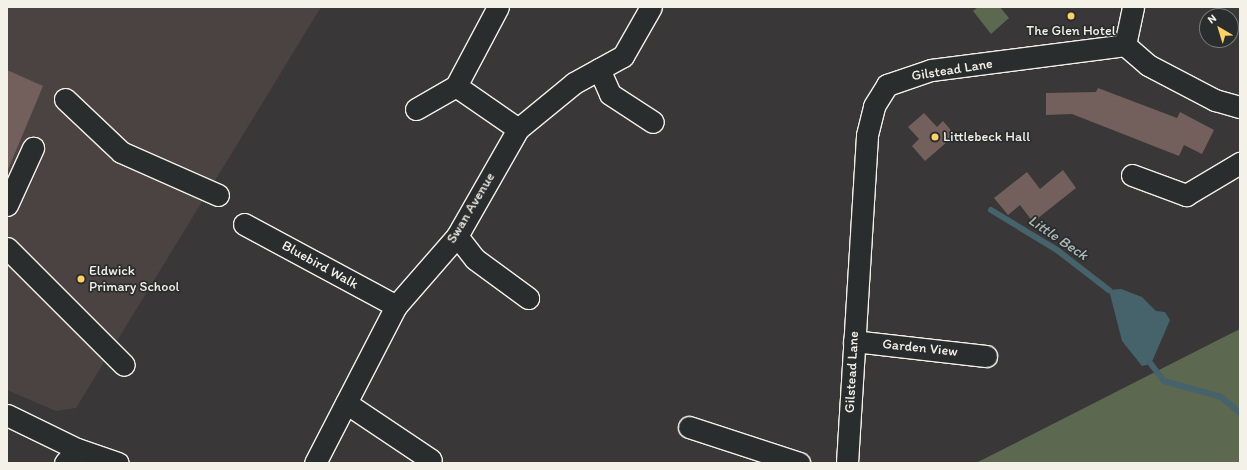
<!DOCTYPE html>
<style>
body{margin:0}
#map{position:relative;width:1247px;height:470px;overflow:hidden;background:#393737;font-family:Itim,sans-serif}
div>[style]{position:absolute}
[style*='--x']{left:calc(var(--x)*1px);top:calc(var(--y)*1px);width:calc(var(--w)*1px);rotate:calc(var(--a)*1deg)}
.built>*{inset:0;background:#4a4342}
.green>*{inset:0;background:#5c6850}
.water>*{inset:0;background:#46626b}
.stream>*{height:6px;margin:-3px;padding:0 3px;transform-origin:3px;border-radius:3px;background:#46626b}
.building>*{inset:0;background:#73605d}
.roads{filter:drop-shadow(1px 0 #f4f1e8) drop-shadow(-1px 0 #f4f1e8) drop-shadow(0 1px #f4f1e8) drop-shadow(0 -1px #f4f1e8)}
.minor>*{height:21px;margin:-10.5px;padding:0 10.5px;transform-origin:10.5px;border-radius:10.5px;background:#2a2d2e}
.dots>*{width:11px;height:11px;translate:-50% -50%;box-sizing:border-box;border:2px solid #2a2d2e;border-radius:50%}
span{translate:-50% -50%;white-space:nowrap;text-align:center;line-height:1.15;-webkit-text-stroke:3.5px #2a2d2e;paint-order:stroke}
.poi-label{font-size:14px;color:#f4f1e8}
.left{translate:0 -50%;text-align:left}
.street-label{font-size:14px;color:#f4f1e8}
.water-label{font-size:15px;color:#aeb8b6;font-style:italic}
.frame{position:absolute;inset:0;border:8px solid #f4f1e8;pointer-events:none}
.north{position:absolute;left:1199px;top:8px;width:40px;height:40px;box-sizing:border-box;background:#2a2d2e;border:1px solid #7b7b78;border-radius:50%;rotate:322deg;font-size:11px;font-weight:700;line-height:16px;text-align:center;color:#f4f1e8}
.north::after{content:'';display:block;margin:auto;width:14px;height:18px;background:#ffd166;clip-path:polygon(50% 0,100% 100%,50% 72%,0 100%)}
</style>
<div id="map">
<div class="built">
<i style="clip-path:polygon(7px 7px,321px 7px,76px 408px,56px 411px,7px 390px)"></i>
</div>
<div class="green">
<i style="clip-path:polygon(978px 7px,1000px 7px,1009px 18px,991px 34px,973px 11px)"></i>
<i style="clip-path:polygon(1240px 329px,1240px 463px,976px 463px,1216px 341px)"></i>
</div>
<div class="water">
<i style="clip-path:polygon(1121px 289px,1142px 297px,1156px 311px,1165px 312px,1170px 320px,1151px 364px,1142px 366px,1122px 341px,1109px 290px)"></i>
</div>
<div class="stream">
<i style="--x:991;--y:210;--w:77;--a:31.2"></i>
<i style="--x:1057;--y:250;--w:66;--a:37.6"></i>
<i style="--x:1151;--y:364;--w:21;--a:53"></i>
<i style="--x:1164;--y:381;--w:59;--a:15.7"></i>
<i style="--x:1221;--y:397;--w:25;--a:40"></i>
</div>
<div class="building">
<i style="clip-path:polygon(7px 70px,43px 86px,7px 172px)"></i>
<i style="clip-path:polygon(1098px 88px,1177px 118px,1180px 112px,1214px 130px,1202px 154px,1184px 145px,1179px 156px,1072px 114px,1046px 115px,1046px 93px,1096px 92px)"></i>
<i style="clip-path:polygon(924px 113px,937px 127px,943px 121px,955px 135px,925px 161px,912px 146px,919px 139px,908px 127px)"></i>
<i style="clip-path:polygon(1063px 170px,1076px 188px,1033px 222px,1020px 205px,1008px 215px,994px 198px,1027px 172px,1040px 189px)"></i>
</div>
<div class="roads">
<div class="minor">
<i style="--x:1125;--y:45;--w:39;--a:-78"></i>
<i style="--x:599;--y:69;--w:27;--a:66"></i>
<i style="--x:610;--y:94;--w:51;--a:33.1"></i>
<i style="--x:456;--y:86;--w:75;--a:34.7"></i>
<i style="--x:65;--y:99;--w:77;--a:43.4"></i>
<i style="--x:121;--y:152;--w:106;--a:23.9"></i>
<i style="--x:416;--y:109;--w:46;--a:-29.9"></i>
<i style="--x:456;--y:86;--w:89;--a:-62"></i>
<i style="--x:1132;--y:175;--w:58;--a:20.3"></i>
<i style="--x:1186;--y:195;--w:63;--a:-30.7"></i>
<i style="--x:7;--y:205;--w:63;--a:-65.5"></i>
<i style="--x:244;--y:224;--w:173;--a:28.3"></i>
<i style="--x:457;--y:236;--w:29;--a:52"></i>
<i style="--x:475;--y:259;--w:66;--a:36.3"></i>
<i style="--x:7;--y:248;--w:165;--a:45"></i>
<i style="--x:854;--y:341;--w:133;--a:6.5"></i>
<i style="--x:346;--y:403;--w:102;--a:33.8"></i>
<i style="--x:7;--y:415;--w:78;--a:25.9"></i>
<i style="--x:77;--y:449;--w:43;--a:18.9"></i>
<i style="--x:689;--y:427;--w:116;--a:18.1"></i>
<i style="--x:65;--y:463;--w:18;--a:-49"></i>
<i style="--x:315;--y:463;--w:177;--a:-62.7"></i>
<i style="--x:396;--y:306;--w:93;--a:-48.9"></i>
<i style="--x:457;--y:236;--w:123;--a:-60.3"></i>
<i style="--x:518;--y:129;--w:72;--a:-39.4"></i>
<i style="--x:574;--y:83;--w:56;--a:-28.9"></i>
<i style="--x:623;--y:56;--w:56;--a:-60.3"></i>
<i style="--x:847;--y:463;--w:329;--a:-86.5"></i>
<i style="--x:867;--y:135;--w:30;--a:-76"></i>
<i style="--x:874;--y:106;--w:25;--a:-58"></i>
<i style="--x:887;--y:85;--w:46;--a:-18.8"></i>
<i style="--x:931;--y:70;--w:196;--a:-7.3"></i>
<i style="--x:1125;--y:45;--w:30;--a:41"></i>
<i style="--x:1148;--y:65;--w:76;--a:27.6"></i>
<i style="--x:1215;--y:100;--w:26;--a:16"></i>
</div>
</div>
<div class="dots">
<i style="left:1071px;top:16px;background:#ffd166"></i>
<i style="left:935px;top:137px;background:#ffd166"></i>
<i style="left:81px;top:279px;background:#ffd166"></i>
</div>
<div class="poi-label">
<span style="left:1071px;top:31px">The Glen Hotel</span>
<span class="left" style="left:943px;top:137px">Littlebeck Hall</span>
<span class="left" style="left:89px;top:279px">Eldwick<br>Primary School</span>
</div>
<div class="street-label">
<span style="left:952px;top:70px;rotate:-9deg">Gilstead Lane</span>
<span style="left:471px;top:208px;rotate:-59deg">Swan Avenue</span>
<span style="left:320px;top:265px;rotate:29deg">Bluebird Walk</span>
<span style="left:920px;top:348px;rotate:6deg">Garden View</span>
<span style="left:852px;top:372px;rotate:-87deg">Gilstead Lane</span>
</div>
<div class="water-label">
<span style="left:1058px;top:238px;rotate:34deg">Little Beck</span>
</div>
<div class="frame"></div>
<div class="north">N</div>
</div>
